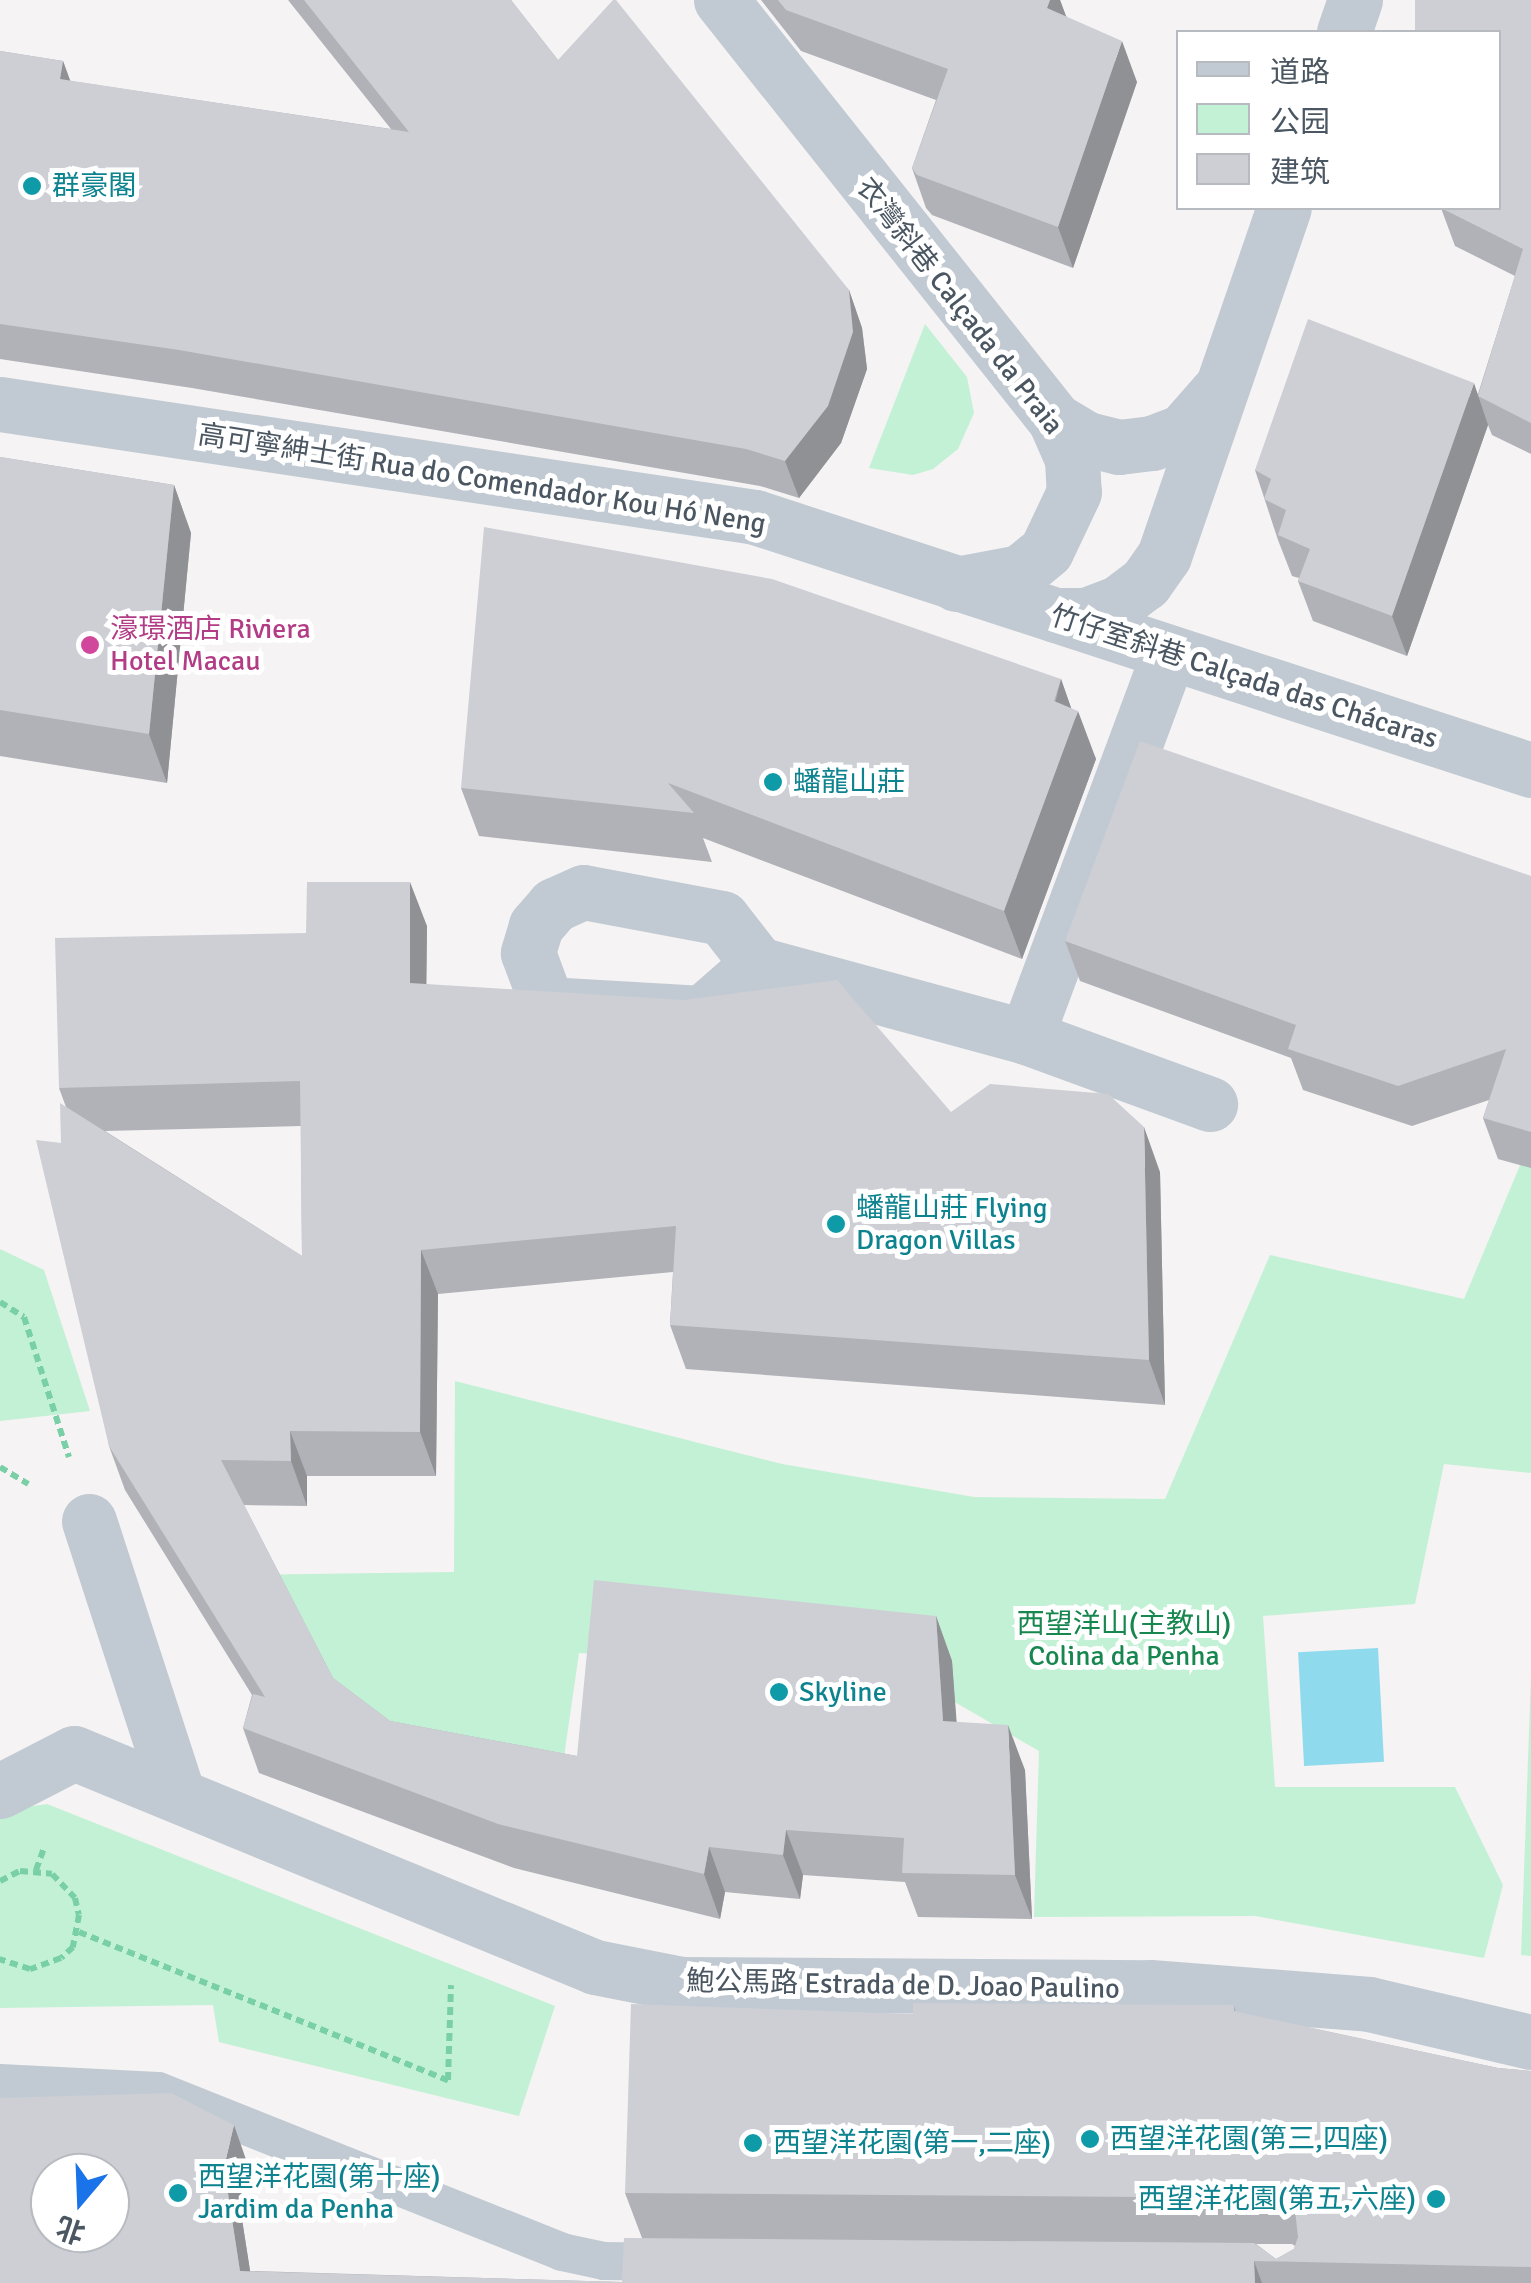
<!DOCTYPE html>
<meta charset="utf-8">
<style>
body{margin:0}
#map{position:relative;width:1531px;height:2283px;overflow:hidden;background:#f5f3f3;font-family:Signika,"Noto Sans SC",sans-serif}
div>[style]{position:absolute}
[style*='--x']{left:calc(var(--x)*1px);top:calc(var(--y)*1px);width:calc(var(--w)*1px);rotate:calc(var(--a)*1deg)}
.green>*{inset:0;background:#c3f1d5}
.water>*{inset:0;background:#90daee;transform-origin:0 0}
.path>*{height:6px;margin-top:-3px;transform-origin:0;background:repeating-linear-gradient(90deg,#7ad0a6 0 8px,transparent 0 13px)}
.service>*{height:38px;margin:-19px;padding:0 19px;transform-origin:19px;border-radius:19px;background:#c1cad2}
.minor>*{height:55px;margin:-27.5px;padding:0 27.5px;transform-origin:27.5px;border-radius:27.5px;background:#c1cad2}
.wall>*{inset:0;background:#b0b2b7}
.shaded-wall>*{inset:0;background:#909195}
.building>*{inset:0;background:#cdcfd5}
.dots>*{width:28px;height:28px;translate:-50% -50%;box-sizing:border-box;border:5px solid #fff;border-radius:50%}
span{translate:-50% -50%;white-space:nowrap;text-align:center;line-height:1.15;-webkit-text-stroke:10px #fff;paint-order:stroke}
.culture-label{font-size:28px;color:#0d838f}
.left{translate:0 -50%;text-align:left}
.right{translate:-100% -50%;text-align:right}
.street-label{font-size:28px;color:#4a5661}
.hotel-label{font-size:28px;color:#b23c85}
.park-label{font-size:28px;color:#17864f}
.legend{position:absolute;left:1176px;top:30px;width:325px;height:180px;box-sizing:border-box;background:#fff;border:2px solid #b7bbc0;margin:0;padding:12px 18px;list-style:none;font-size:30px;color:#4a5661}
.legend li{display:flex;align-items:center;gap:20px;height:50px}
.legend b{width:50px;border:2px solid #b7bbc0}
.north{position:absolute;left:30px;top:2153px;width:100px;height:100px;box-sizing:border-box;background:#fff;border:2px solid #b7bbc0;border-radius:50%;rotate:199deg;font-size:28px;font-weight:700;line-height:40px;text-align:center;color:#4a5661}
.north::after{content:'';display:block;margin:auto;width:35px;height:45px;background:#1a73e8;clip-path:polygon(50% 0,100% 100%,50% 72%,0 100%)}
</style>
<div id="map">
<div class="green">
<i style="clip-path:polygon(925px 324px,967px 377px,974px 413px,958px 449px,933px 469px,913px 475px,869px 468px)"></i>
<i style="clip-path:polygon(1531px 1139px,1531px 1473px,1444px 1464px,1415px 1604px,1263px 1616px,1275px 1787px,1455px 1787px,1503px 1885px,1484px 1958px,1255px 1916px,1034px 1917px,1039px 1751px,903px 1672px,579px 1653px,552px 1840px,390px 1808px,242px 1575px,454px 1572px,455px 1381px,782px 1464px,974px 1497px,1165px 1499px,1270px 1255px,1464px 1299px)"></i>
<i style="clip-path:polygon(0 1249px,44px 1270px,90px 1411px,0 1421px)"></i>
<i style="clip-path:polygon(1531px 1676px,1531px 1956px,1521px 1955px)"></i>
<i style="clip-path:polygon(47px 1804px,555px 2006px,519px 2116px,219px 2042px,213px 2005px,0 2008px,0 1811px)"></i>
</div>
<div class="water">
<i style="left:1378px;top:1648px;width:114px;height:80px;rotate:87deg"></i>
</div>
<div class="path">
<i style="--x:0;--y:1302;--w:28;--a:32"></i>
<i style="--x:24;--y:1317;--w:147;--a:72.2"></i>
<i style="--x:0;--y:1467;--w:33;--a:31"></i>
<i style="--x:36;--y:1870;--w:23;--a:-70"></i>
<i style="--x:0;--y:1881;--w:22;--a:-27"></i>
<i style="--x:20;--y:1871;--w:32;--a:5"></i>
<i style="--x:52;--y:1874;--w:33;--a:46"></i>
<i style="--x:75;--y:1898;--w:17;--a:77"></i>
<i style="--x:79;--y:1915;--w:33;--a:101"></i>
<i style="--x:73;--y:1947;--w:16;--a:137"></i>
<i style="--x:61;--y:1958;--w:33;--a:160"></i>
<i style="--x:30;--y:1969;--w:32;--a:-162"></i>
<i style="--x:79;--y:1932;--w:398;--a:21.9"></i>
<i style="--x:448;--y:2080;--w:95;--a:-88.2"></i>
</div>
<div class="service">
<i style="--x:0;--y:2083;--w:158;--a:2.9"></i>
<i style="--x:158;--y:2091;--w:435;--a:21.7"></i>
<i style="--x:562;--y:2252;--w:43;--a:12.1"></i>
<i style="--x:604;--y:2261;--w:71;--a:0.8"></i>
</div>
<div class="minor">
<i style="--x:721;--y:0;--w:537;--a:51.51"></i>
<i style="--x:1055;--y:420;--w:43;--a:66.4"></i>
<i style="--x:1072;--y:459;--w:33;--a:87"></i>
<i style="--x:1074;--y:492;--w:65;--a:115.4"></i>
<i style="--x:1046;--y:551;--w:33;--a:141"></i>
<i style="--x:1020;--y:572;--w:65;--a:169.4"></i>
<i style="--x:1344;--y:32;--w:34;--a:-71"></i>
<i style="--x:0;--y:404;--w:763;--a:8.51"></i>
<i style="--x:755;--y:517;--w:816;--a:18.06"></i>
<i style="--x:1055;--y:420;--w:37;--a:31"></i>
<i style="--x:1087;--y:439;--w:33;--a:14"></i>
<i style="--x:1119;--y:447;--w:33;--a:-7"></i>
<i style="--x:1152;--y:443;--w:33;--a:-21"></i>
<i style="--x:1183;--y:431;--w:55;--a:-48.7"></i>
<i style="--x:1056;--y:615;--w:30;--a:0"></i>
<i style="--x:1086;--y:615;--w:34;--a:-21"></i>
<i style="--x:1118;--y:603;--w:34;--a:-37"></i>
<i style="--x:1145;--y:583;--w:33;--a:-55"></i>
<i style="--x:1164;--y:556;--w:368;--a:-71"></i>
<i style="--x:758;--y:964;--w:58;--a:-128"></i>
<i style="--x:722;--y:918;--w:141;--a:-169.4"></i>
<i style="--x:583;--y:892;--w:32;--a:156"></i>
<i style="--x:554;--y:905;--w:28;--a:131"></i>
<i style="--x:536;--y:926;--w:28;--a:107"></i>
<i style="--x:528;--y:953;--w:54;--a:69.6"></i>
<i style="--x:547;--y:1004;--w:155;--a:3.3"></i>
<i style="--x:702;--y:1013;--w:74;--a:-41.2"></i>
<i style="--x:758;--y:964;--w:278;--a:15.2"></i>
<i style="--x:1026;--y:1037;--w:410;--a:-69.6"></i>
<i style="--x:1026;--y:1037;--w:196;--a:20"></i>
<i style="--x:89;--y:1521;--w:288;--a:72"></i>
<i style="--x:0;--y:1791;--w:83;--a:-27.2"></i>
<i style="--x:74;--y:1753;--w:563;--a:22.33"></i>
<i style="--x:595;--y:1967;--w:88;--a:11.2"></i>
<i style="--x:681;--y:1984;--w:469;--a:0.4"></i>
<i style="--x:1150;--y:1987;--w:220;--a:4.4"></i>
<i style="--x:1369;--y:2004;--w:166;--a:13.2"></i>
</div>
<div class="wall">
<i style="clip-path:polygon(288px 0,511px 0,558px 60px,849px 290px,862px 328px,867px 369px,841px 443px,799px 498px,760px 486px,192px 388px,0 359px,0 51px,63px 61px,70px 81px,391px 129px)"></i>
<i style="clip-path:polygon(761px 0,1060px 0,1066px 16px,1137px 82px,1073px 268px,932px 215px,926px 208px,912px 168px,936px 100px,801px 51px)"></i>
<i style="clip-path:polygon(1531px 0,1531px 454px,1492px 435px,1488px 425px,1407px 656px,1313px 621px,1298px 581px,1299px 578px,1292px 576px,1278px 540px,1255px 470px,1478px 394px,1515px 276px,1455px 246px,1441px 208px)"></i>
<i style="clip-path:polygon(0 457px,174px 485px,191px 533px,167px 783px,0 756px)"></i>
<i style="clip-path:polygon(1061px 679px,1071px 708px,1096px 759px,1022px 959px,703px 838px,712px 862px,479px 836px,461px 788px)"></i>
<i style="clip-path:polygon(1531px 876px,1531px 1168px,1498px 1159px,1483px 1118px,1489px 1100px,1412px 1126px,1303px 1090px,1291px 1058px,1080px 981px,1065px 941px)"></i>
<i style="clip-path:polygon(evenodd,427px 926px,426px 984px,951px 1112px,1160px 1172px,1165px 1405px,686px 1369px,670px 1325px,673px 1272px,438px 1294px,436px 1476px,307px 1476px,307px 1506px,244px 1505px,333px 1678px,390px 1721px,577px 1756px,936px 1616px,952px 1661px,956px 1722px,1025px 1770px,1032px 1919px,918px 1917px,905px 1882px,803px 1875px,800px 1899px,725px 1892px,720px 1919px,514px 1868px,259px 1773px,243px 1728px,252px 1695px,125px 1490px,109px 1446px,61px 1143px,66px 1107px,59px 1088px,427px 926px,301px 1126px,302px 1256px,105px 1131px,301px 1126px)"></i>
<i style="clip-path:polygon(evenodd,1234px 2005px,1236px 2012px,1498px 2068px,1531px 2071px,1531px 2283px,0 2283px,250px 2171px,241px 2213px,250px 2271px,622px 2282px,642px 2238px,625px 2193px,913px 2014px,1234px 2005px,1256px 2244px,1292px 2244px,1295px 2246px,1294px 2249px,1276px 2259px,1256px 2244px)"></i>
</div>
<div class="shaded-wall">
<i style="clip-path:polygon(1050px 0,1060px 0,1070px 27px,1047px 8px)"></i>
<i style="clip-path:polygon(1122px 41px,1137px 82px,1073px 268px,1058px 227px)"></i>
<i style="clip-path:polygon(63px 61px,77px 99px,60px 79px)"></i>
<i style="clip-path:polygon(849px 290px,862px 328px,867px 369px,841px 443px,799px 498px,785px 461px)"></i>
<i style="clip-path:polygon(1474px 383px,1488px 425px,1407px 656px,1392px 616px)"></i>
<i style="clip-path:polygon(174px 485px,191px 533px,167px 783px,149px 734px)"></i>
<i style="clip-path:polygon(1061px 679px,1075px 719px,1078px 711px,1096px 759px,1022px 959px,1004px 911px)"></i>
<i style="clip-path:polygon(410px 882px,427px 926px,426px 1027px,410px 983px)"></i>
<i style="clip-path:polygon(1144px 1127px,1160px 1172px,1165px 1405px,1149px 1360px)"></i>
<i style="clip-path:polygon(421px 1250px,438px 1294px,436px 1476px,420px 1432px)"></i>
<i style="clip-path:polygon(290px 1431px,307px 1476px,307px 1506px,291px 1461px)"></i>
<i style="clip-path:polygon(936px 1616px,952px 1661px,960px 1766px,943px 1721px)"></i>
<i style="clip-path:polygon(1008px 1725px,1025px 1770px,1032px 1919px,1015px 1875px)"></i>
<i style="clip-path:polygon(786px 1830px,803px 1875px,800px 1899px,783px 1855px)"></i>
<i style="clip-path:polygon(709px 1847px,725px 1892px,720px 1919px,704px 1874px)"></i>
<i style="clip-path:polygon(234px 2125px,250px 2171px,241px 2213px,252px 2283px,240px 2271px,224px 2167px)"></i>
<i style="clip-path:polygon(1254px 2261px,1262px 2283px,1255px 2283px)"></i>
</div>
<div class="building">
<i style="clip-path:polygon(304px 0,511px 0,558px 60px,613px 0,616px 0,849px 290px,853px 332px,828px 406px,785px 461px,746px 449px,179px 350px,0 324px,0 51px,63px 61px,60px 79px,409px 132px)"></i>
<i style="clip-path:polygon(778px 0,1050px 0,1047px 8px,1122px 41px,1058px 227px,917px 175px,912px 168px,948px 69px,786px 10px)"></i>
<i style="clip-path:polygon(1415px 0,1531px 0,1531px 423px,1478px 396px,1523px 249px,1441px 208px,1498px 208px,1498px 32px,1415px 32px)"></i>
<i style="clip-path:polygon(1308px 319px,1474px 383px,1392px 616px,1298px 581px,1310px 549px,1278px 535px,1286px 510px,1264px 499px,1271px 479px,1255px 470px)"></i>
<i style="clip-path:polygon(0 457px,174px 485px,149px 734px,0 710px)"></i>
<i style="clip-path:polygon(484px 527px,772px 579px,1061px 679px,1054px 701px,1078px 711px,1004px 911px,668px 783px,694px 813px,461px 788px)"></i>
<i style="clip-path:polygon(1140px 741px,1531px 876px,1531px 1132px,1483px 1118px,1506px 1049px,1398px 1086px,1288px 1049px,1296px 1025px,1065px 941px)"></i>
<i style="clip-path:polygon(307px 882px,410px 882px,410px 983px,684px 1000px,837px 980px,951px 1112px,990px 1084px,1108px 1094px,1144px 1127px,1149px 1360px,670px 1325px,676px 1226px,421px 1250px,420px 1432px,290px 1431px,291px 1461px,221px 1460px,333px 1678px,390px 1721px,577px 1756px,594px 1580px,936px 1616px,943px 1721px,1008px 1725px,1015px 1875px,902px 1873px,904px 1838px,786px 1830px,783px 1855px,709px 1847px,704px 1874px,498px 1824px,243px 1728px,253px 1694px,265px 1697px,109px 1446px,36px 1140px,61px 1143px,60px 1103px,302px 1256px,300px 1081px,59px 1088px,55px 938px,306px 933px)"></i>
<i style="clip-path:polygon(evenodd,913px 2003px,1234px 2005px,1234px 2011px,1498px 2068px,1531px 2071px,1531px 2267px,1254px 2261px,1255px 2283px,0 2283px,0 2098px,171px 2093px,234px 2125px,224px 2167px,240px 2271px,622px 2282px,624px 2238px,1254px 2243px,1276px 2259px,1294px 2249px,1298px 2237px,1295px 2210px,1275px 2198px,625px 2193px,631px 2004px,913px 2014px,913px 2003px,50px 2173px,110px 2173px,110px 2233px,50px 2233px,50px 2173px)"></i>
</div>
<div class="dots">
<i style="left:32px;top:186px;background:#0f9aa8"></i>
<i style="left:90px;top:645px;background:#d1479c"></i>
<i style="left:773px;top:782px;background:#0f9aa8"></i>
<i style="left:836px;top:1224px;background:#0f9aa8"></i>
<i style="left:779px;top:1692px;background:#0f9aa8"></i>
<i style="left:1090px;top:2139px;background:#0f9aa8"></i>
<i style="left:753px;top:2143px;background:#0f9aa8"></i>
<i style="left:178px;top:2193px;background:#0f9aa8"></i>
<i style="left:1436px;top:2199px;background:#0f9aa8"></i>
</div>
<div class="culture-label">
<span class="left" style="left:52px;top:186px">群豪閣</span>
<span class="left" style="left:793px;top:782px">蟠龍山莊</span>
<span class="left" style="left:856px;top:1224px">蟠龍山莊 Flying<br>Dragon Villas</span>
<span class="left" style="left:799px;top:1692px">Skyline</span>
<span class="left" style="left:1110px;top:2139px">西望洋花園(第三,四座)</span>
<span class="left" style="left:773px;top:2143px">西望洋花園(第一,二座)</span>
<span class="left" style="left:198px;top:2193px">西望洋花園(第十座)<br>Jardim da Penha</span>
<span class="right" style="left:1416px;top:2199px">西望洋花園(第五,六座)</span>
</div>
<div class="street-label">
<span style="left:960px;top:306px;rotate:52deg">衣灣斜巷 Calçada da Praia</span>
<span style="left:482px;top:479px;rotate:9deg">高可寧紳士街 Rua do Comendador Kou Hó Neng</span>
<span style="left:1244px;top:677px;rotate:18deg">竹仔室斜巷 Calçada das Chácaras</span>
<span style="left:903px;top:1985px;rotate:1deg">鮑公馬路 Estrada de D. Joao Paulino</span>
</div>
<div class="hotel-label">
<span class="left" style="left:110px;top:645px">濠璟酒店 Riviera<br>Hotel Macau</span>
</div>
<div class="park-label">
<span style="left:1124px;top:1640px">西望洋山(主教山)<br>Colina da Penha</span>
</div>
<ul class="legend">
<li><b style="height:12px;background:#c1cad2"></b>道路</li>
<li><b style="height:28px;background:#c3f1d5"></b>公园</li>
<li><b style="height:28px;background:#cdcfd5"></b>建筑</li>
</ul>
<div class="north">北</div>
</div>
